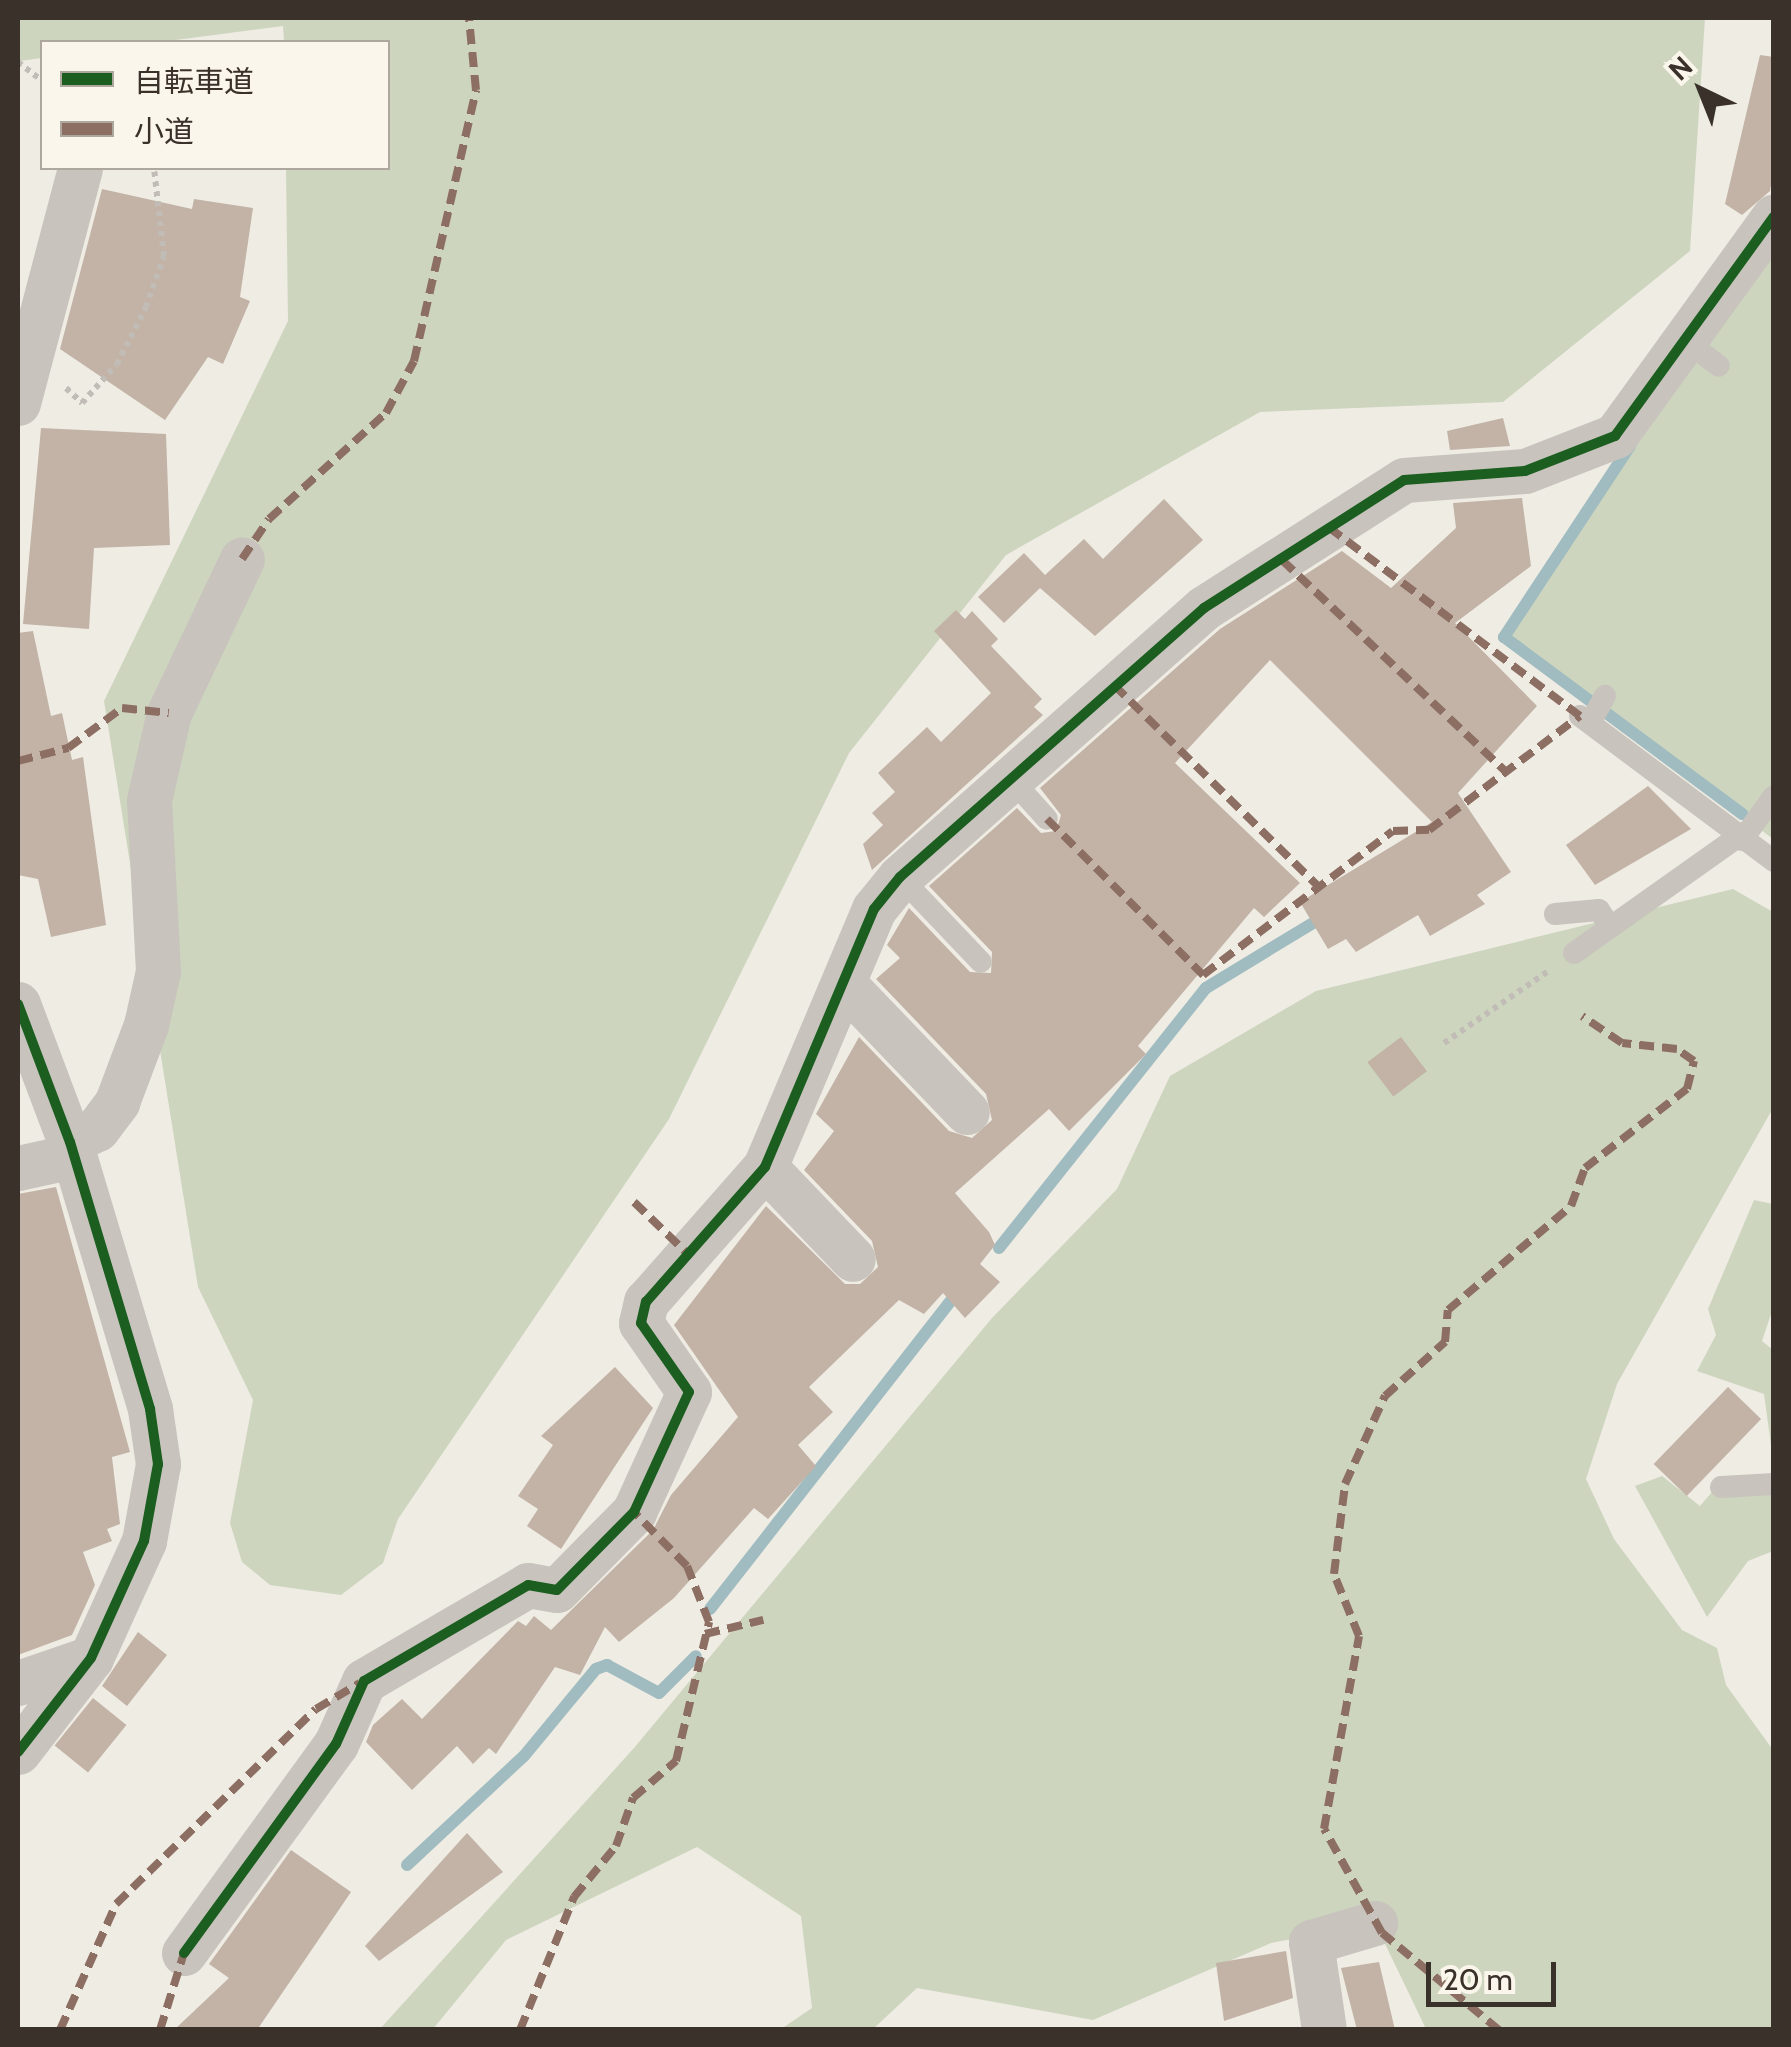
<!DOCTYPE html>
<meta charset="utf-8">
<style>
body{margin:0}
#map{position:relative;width:1791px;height:2047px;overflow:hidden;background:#efece4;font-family:Cabin,"Noto Sans JP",sans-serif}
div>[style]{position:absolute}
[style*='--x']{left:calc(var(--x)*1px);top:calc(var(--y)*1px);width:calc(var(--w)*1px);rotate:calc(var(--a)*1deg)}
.green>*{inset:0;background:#cdd5be}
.stream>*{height:12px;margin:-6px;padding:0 6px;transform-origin:6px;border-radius:6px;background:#a0bcc0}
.building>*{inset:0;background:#c2b3a6;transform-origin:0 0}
.path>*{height:6px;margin-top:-3px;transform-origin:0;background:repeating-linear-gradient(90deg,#c1bcb5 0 5px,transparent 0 10px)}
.lane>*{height:22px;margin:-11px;padding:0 11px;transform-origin:11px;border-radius:11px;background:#c8c4bd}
.street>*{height:45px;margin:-22.5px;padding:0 22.5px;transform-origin:22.5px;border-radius:22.5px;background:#c8c4bd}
.quiet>*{height:8px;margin-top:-4px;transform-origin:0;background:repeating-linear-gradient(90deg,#8d6e63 0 15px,transparent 0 23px)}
.cycleway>*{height:10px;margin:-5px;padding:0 5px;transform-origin:5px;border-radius:5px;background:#1b5e20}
span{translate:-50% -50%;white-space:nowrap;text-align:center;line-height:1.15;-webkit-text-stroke:10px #fbf6ec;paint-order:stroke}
.frame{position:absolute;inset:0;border:20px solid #3a312a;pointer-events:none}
.legend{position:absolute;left:40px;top:40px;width:350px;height:130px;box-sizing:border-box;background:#fbf6ec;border:2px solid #aea79e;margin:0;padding:12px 18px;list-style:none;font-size:30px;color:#3a312a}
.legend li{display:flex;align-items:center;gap:20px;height:50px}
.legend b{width:50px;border:2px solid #aea79e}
.north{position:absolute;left:1651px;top:40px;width:100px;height:100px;-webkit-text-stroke:8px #fbf6ec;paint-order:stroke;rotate:317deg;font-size:28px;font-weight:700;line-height:40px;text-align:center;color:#3a312a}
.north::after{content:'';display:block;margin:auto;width:35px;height:45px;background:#3a312a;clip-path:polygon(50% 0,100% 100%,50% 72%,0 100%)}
.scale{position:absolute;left:1426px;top:1962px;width:130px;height:45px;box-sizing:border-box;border:5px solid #3a312a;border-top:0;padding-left:12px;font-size:30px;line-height:35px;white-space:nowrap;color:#3a312a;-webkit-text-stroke:8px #fbf6ec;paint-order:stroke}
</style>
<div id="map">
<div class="green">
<i style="clip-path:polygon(18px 18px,1705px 18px,1690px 251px,1503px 402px,1260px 412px,1006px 555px,849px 753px,669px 1119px,398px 1519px,383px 1563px,341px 1595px,270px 1585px,242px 1562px,230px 1523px,253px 1400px,198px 1287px,104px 701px,288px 321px,286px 168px,388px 168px,388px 42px,284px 42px,283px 26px,160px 42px,42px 42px,42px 58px,20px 61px)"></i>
<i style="clip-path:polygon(1773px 256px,1773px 839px,1501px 633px)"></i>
<i style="clip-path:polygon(1733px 889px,1773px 912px,1773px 1108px,1617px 1384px,1586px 1479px,1614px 1539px,1682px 1630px,1717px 1648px,1726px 1685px,1773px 1750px,1773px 2029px,1426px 2029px,1375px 1923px,1271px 1943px,1093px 2020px,917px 1988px,873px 2029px,781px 2029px,812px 2008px,801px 1916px,697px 1847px,506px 1940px,433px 2029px,379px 2030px,634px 1748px,992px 1318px,1117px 1189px,1170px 1076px,1316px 991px)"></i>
<i style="clip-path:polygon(1754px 1200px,1773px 1204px,1773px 1308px,1762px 1341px,1773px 1350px,1773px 1460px,1764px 1394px,1697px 1371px,1716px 1335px,1708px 1309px)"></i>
<i style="clip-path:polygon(1662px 1476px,1700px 1506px,1712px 1492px,1773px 1488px,1773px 1551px,1748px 1561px,1707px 1617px,1635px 1486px)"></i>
</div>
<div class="stream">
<i style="--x:1630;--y:446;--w:229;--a:123.4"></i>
<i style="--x:1504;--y:637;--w:297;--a:36.6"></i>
<i style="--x:999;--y:1248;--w:332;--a:-51.5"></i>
<i style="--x:1206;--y:988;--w:140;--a:-31.3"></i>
<i style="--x:710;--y:1609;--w:407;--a:-52"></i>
<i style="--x:407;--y:1865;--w:160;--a:-43"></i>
<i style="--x:524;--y:1756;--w:113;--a:-50.4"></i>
<i style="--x:596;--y:1669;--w:12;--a:-20"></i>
<i style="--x:607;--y:1665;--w:59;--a:28.3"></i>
<i style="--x:659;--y:1693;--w:52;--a:-45"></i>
</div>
<div class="building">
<i style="clip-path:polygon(1760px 55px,1774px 57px,1774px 165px,1770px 191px,1742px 215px,1725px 204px)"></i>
<i style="clip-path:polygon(102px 189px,192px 209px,194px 199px,253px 208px,240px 297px,250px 301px,223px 364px,208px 357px,165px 420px,60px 349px)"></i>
<i style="clip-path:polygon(1503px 418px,1510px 446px,1450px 450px,1447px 431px)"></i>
<i style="clip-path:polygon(41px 428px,166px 434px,170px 545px,94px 548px,89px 629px,23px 624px)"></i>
<i style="clip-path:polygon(1522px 498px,1531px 566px,1455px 623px,1537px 706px,1458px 793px,1511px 872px,1477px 895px,1485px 904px,1430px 936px,1418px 915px,1356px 952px,1346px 939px,1328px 949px,1300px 902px,1432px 822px,1270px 660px,1175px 763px,1300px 883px,1264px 917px,1254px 908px,1138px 1046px,1146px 1054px,1069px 1131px,1049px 1109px,955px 1193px,989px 1232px,995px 1245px,980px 1264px,1000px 1282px,965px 1318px,943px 1293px,924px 1314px,899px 1300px,809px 1387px,833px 1412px,798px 1445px,816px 1466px,768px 1519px,754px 1508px,674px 1598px,619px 1642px,605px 1627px,580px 1675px,555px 1667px,496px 1754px,489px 1748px,473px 1764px,457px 1746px,412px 1790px,366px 1742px,373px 1725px,402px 1699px,422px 1719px,518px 1621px,526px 1626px,534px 1616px,551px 1630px,653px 1530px,671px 1495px,738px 1417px,674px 1325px,766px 1206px,845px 1284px,860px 1284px,878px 1267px,872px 1241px,804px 1170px,834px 1131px,816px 1114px,859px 1037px,949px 1131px,972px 1138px,992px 1120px,986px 1094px,876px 979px,900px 958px,887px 945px,909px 908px,970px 972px,991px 973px,992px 952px,929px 886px,1017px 808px,1041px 833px,1056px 831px,1061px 815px,1040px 788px,1220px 629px,1342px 551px,1391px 588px,1456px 528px,1453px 503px)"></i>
<i style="clip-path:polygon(1164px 499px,1203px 540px,1095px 636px,1040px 588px,1004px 623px,978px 597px,1024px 553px,1045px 575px,1084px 539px,1103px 559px)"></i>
<i style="clip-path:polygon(956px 610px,965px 619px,972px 611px,998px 639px,991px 646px,1042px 699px,1034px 707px,1043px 715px,872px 870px,863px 844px,883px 825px,872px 813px,895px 792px,878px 773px,927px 727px,941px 742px,991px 693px,934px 631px)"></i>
<i style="clip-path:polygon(33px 631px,51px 716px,62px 713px,72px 760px,83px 757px,106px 925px,51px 937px,38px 879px,18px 875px,18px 633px)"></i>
<i style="clip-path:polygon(1648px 786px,1691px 829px,1595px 885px,1566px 845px)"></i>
<i style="left:1401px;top:1037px;width:43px;height:42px;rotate:53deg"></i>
<i style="clip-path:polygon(56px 1187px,130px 1452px,112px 1457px,120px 1524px,107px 1529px,112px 1541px,83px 1552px,95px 1585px,72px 1635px,18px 1655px,18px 1194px)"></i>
<i style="clip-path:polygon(615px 1367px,653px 1408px,561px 1549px,527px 1526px,538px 1509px,518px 1496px,553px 1445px,541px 1436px)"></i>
<i style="left:1728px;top:1387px;width:46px;height:107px;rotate:44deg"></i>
<i style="clip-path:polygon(138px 1632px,167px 1655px,127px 1706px,102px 1686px)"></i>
<i style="left:93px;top:1698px;width:43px;height:61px;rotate:39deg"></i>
<i style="clip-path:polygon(467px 1833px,503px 1872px,379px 1961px,365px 1946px)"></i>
<i style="clip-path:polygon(291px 1850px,351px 1892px,257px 2030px,174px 2030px,229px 1978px,209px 1964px)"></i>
<i style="clip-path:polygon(1286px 1951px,1293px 1998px,1224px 2021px,1216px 1963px)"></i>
<i style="clip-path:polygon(1379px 1962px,1395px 2030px,1357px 2030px,1341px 1968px)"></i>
</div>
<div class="path">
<i style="--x:18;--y:62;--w:31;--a:38"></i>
<i style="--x:66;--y:388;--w:22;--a:43"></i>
<i style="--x:82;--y:403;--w:52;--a:-48.1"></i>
<i style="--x:117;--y:364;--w:64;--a:-63"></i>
<i style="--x:146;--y:307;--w:54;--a:-70.6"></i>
<i style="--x:164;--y:256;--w:89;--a:-96.5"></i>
<i style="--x:1444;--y:1043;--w:129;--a:-34.6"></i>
</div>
<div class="lane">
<i style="--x:1686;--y:341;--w:41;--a:37.1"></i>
<i style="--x:1580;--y:716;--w:242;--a:36.8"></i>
<i style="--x:1590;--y:723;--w:31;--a:-61"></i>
<i style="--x:1012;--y:780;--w:52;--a:48.1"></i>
<i style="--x:1742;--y:840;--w:54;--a:-54"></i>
<i style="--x:900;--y:877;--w:117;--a:46.4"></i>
<i style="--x:1555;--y:914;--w:44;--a:-5.2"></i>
<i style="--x:1599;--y:910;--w:20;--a:57"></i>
<i style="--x:1574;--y:953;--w:201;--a:-35.3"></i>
<i style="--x:1721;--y:1487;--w:53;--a:-3.2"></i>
</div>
<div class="street">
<i style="--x:18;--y:403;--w:243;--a:-75.2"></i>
<i style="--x:845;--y:985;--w:176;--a:46.2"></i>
<i style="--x:18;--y:1004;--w:147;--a:69.4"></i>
<i style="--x:70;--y:1142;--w:279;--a:73.3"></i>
<i style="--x:150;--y:1409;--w:56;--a:81.7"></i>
<i style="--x:158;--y:1464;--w:78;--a:100.3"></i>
<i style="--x:144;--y:1541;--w:128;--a:114.4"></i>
<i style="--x:91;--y:1658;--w:119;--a:127.8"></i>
<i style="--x:70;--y:1142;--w:30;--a:-26"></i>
<i style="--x:97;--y:1129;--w:34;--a:-53"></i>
<i style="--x:117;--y:1102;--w:82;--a:-69.4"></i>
<i style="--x:146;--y:1025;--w:55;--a:-77.5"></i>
<i style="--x:158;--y:971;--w:171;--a:-93"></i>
<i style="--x:149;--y:800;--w:89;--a:-77.1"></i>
<i style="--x:169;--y:713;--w:170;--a:-64.6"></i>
<i style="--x:765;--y:1167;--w:127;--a:46.3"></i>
<i style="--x:18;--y:1168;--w:56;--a:-12.3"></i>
<i style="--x:18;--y:1683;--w:77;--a:-18.9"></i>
<i style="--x:184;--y:1953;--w:258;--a:-54"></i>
<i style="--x:336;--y:1744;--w:69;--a:-66"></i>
<i style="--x:364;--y:1681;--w:190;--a:-30.3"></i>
<i style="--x:528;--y:1585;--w:29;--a:10"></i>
<i style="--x:557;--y:1590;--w:110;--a:-45.4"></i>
<i style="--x:634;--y:1512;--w:132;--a:-65.4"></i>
<i style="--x:689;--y:1392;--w:84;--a:-124.8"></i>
<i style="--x:641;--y:1323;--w:22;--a:-77"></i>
<i style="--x:646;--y:1302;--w:180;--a:-48.6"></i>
<i style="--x:765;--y:1167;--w:280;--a:-67.1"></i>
<i style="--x:874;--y:909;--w:41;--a:-50.9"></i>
<i style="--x:900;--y:877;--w:406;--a:-41.5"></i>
<i style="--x:1204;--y:608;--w:237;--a:-32.6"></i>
<i style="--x:1404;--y:480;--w:121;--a:-4.3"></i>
<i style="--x:1525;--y:471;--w:97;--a:-21.3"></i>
<i style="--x:1615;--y:436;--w:271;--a:-54.1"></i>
<i style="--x:1324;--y:2030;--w:89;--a:-98.4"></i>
<i style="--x:1311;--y:1942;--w:67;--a:-16.5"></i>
</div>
<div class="quiet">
<i style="--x:242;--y:559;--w:48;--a:-56"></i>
<i style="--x:269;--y:519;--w:158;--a:-42.2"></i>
<i style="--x:386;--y:413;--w:59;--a:-61.7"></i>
<i style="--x:414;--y:361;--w:278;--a:-77.1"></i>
<i style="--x:476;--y:90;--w:72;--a:-95.6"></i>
<i style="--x:1282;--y:560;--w:310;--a:43.4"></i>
<i style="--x:1114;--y:685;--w:289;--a:44.6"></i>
<i style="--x:18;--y:761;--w:52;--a:-14.6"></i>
<i style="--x:68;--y:748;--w:67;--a:-36.5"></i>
<i style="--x:122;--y:708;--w:47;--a:6.1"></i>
<i style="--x:1047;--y:819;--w:221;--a:45"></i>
<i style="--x:1203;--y:975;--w:238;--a:-37.2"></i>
<i style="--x:1393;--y:831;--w:36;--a:-2"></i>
<i style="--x:1429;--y:830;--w:189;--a:-37.1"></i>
<i style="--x:1580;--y:716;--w:311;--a:-143.1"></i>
<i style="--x:634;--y:1202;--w:79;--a:44"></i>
<i style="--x:705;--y:1634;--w:60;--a:-13.6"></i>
<i style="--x:60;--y:2030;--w:138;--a:-66"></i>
<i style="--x:116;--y:1904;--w:279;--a:-44.3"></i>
<i style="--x:316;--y:1709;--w:51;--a:-30.6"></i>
<i style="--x:160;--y:2030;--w:81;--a:-72.7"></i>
<i style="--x:520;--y:2030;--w:144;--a:-67.9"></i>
<i style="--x:574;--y:1897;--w:66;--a:-50.5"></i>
<i style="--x:616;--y:1846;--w:51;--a:-70.5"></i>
<i style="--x:633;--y:1798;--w:57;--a:-40.7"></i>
<i style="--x:676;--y:1761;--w:143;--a:-76.6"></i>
<i style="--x:709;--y:1622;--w:60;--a:-111.4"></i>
<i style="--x:687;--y:1566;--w:76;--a:-134.5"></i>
<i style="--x:1499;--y:2030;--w:152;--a:-140.3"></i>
<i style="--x:1382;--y:1933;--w:119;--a:-119.1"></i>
<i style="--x:1324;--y:1829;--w:196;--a:-79.7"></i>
<i style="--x:1359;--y:1636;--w:67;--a:-112"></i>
<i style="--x:1334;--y:1574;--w:91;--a:-83"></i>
<i style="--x:1345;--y:1484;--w:97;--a:-65.6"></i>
<i style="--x:1385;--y:1396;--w:81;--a:-42"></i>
<i style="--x:1445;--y:1342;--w:32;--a:-85"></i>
<i style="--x:1448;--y:1310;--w:161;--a:-40.2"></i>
<i style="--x:1571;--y:1206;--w:40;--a:-69.8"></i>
<i style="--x:1585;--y:1168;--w:129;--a:-37.8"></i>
<i style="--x:1687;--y:1089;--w:29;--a:-76"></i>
<i style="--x:1694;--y:1061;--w:21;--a:-145"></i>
<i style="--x:1677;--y:1049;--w:55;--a:-173.8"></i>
<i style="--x:1622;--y:1043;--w:48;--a:-146"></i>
</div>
<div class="cycleway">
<i style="--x:18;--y:1004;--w:147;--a:69.4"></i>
<i style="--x:70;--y:1142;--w:279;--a:73.3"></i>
<i style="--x:150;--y:1409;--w:56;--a:81.7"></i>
<i style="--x:158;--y:1464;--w:78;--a:100.3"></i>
<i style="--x:144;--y:1541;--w:128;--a:114.4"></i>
<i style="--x:91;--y:1658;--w:119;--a:127.8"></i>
<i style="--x:184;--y:1953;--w:258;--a:-54"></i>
<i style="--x:336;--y:1744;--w:69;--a:-66"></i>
<i style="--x:364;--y:1681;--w:190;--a:-30.3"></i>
<i style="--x:528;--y:1585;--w:29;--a:10"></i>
<i style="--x:557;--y:1590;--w:110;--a:-45.4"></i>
<i style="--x:634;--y:1512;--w:132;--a:-65.4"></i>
<i style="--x:689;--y:1392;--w:84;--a:-124.8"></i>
<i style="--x:641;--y:1323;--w:22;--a:-77"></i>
<i style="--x:646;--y:1302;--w:180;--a:-48.6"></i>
<i style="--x:765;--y:1167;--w:280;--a:-67.1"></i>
<i style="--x:874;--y:909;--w:41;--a:-50.9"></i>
<i style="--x:900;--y:877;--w:406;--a:-41.5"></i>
<i style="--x:1204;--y:608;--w:237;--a:-32.6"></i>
<i style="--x:1404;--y:480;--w:121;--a:-4.3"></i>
<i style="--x:1525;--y:471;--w:97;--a:-21.3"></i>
<i style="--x:1615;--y:436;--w:271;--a:-54.1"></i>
</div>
<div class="frame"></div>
<ul class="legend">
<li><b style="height:12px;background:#1b5e20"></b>自転車道</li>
<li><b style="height:12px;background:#8d6e63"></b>小道</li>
</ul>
<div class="north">N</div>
<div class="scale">20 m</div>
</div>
